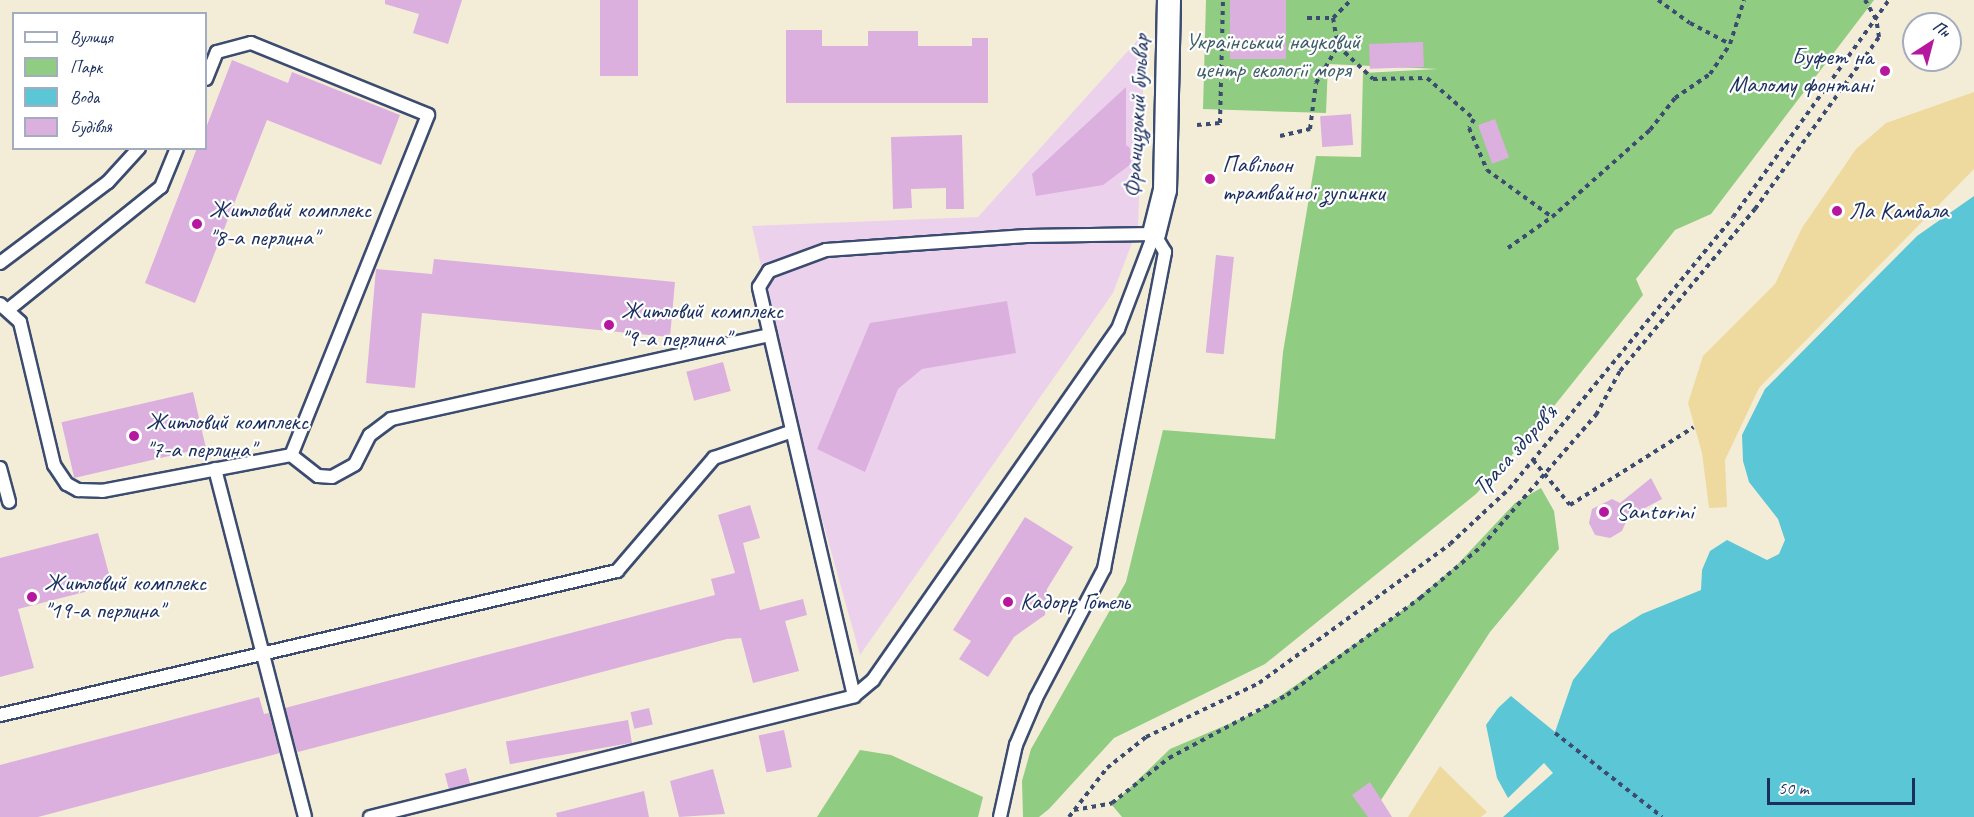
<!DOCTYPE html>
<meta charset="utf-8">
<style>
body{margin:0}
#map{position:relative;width:1974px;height:817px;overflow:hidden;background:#f3edd8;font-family:Caveat,sans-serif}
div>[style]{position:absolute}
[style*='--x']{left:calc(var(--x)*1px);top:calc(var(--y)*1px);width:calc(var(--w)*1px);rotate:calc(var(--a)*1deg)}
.built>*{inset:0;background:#ebd1eb}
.green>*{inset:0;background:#90cc81}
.sand>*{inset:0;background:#eeda9e}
.water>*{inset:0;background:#5bc6d5}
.building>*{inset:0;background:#dbb0de;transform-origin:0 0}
.path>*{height:4px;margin-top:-2px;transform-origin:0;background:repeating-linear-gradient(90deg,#3b4c70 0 4.5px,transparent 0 9px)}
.roads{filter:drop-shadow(2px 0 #3b4c70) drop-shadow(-2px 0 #3b4c70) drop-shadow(0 2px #3b4c70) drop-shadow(0 -2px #3b4c70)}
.lane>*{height:12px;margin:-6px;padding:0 6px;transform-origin:6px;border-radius:6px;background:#fff}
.street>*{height:22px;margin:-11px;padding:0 11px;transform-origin:11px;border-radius:11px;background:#fff}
.dots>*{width:16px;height:16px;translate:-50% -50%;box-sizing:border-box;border:3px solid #fff;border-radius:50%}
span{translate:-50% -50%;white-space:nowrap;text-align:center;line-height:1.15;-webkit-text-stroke:4.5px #fff;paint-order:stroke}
.park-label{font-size:24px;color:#3e5e68}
.poi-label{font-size:24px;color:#1b2f5e}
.right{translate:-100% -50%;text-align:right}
.left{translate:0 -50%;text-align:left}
.street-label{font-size:24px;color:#1b2f5e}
.legend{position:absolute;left:12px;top:12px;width:195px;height:138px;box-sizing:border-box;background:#fff;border:2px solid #a4acbf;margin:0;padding:8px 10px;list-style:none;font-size:18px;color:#1b2f5e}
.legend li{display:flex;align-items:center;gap:12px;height:30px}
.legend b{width:30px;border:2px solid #a4acbf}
.north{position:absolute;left:1902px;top:12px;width:60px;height:60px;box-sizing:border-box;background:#fff;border:2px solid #a4acbf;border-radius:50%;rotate:36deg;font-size:16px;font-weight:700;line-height:24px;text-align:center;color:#1b2f5e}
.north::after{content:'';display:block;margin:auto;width:21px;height:27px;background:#b5179e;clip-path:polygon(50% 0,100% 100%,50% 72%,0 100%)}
.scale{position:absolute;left:1767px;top:778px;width:148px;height:27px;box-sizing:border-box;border:3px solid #1b2f5e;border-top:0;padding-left:8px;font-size:18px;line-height:21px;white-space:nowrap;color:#1b2f5e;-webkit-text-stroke:4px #fff;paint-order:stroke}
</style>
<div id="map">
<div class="built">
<i style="clip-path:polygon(1145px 32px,1138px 227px,1113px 293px,860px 655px,802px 447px,752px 226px,978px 217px)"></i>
</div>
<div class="green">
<i style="clip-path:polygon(1206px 0,1874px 0,1711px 214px,1675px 230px,1636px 279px,1643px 295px,1534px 431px,1476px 494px,1265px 664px,1114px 738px,1049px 809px,1039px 817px,1023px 817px,1022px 781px,1031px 749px,1126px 582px,1163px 430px,1275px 439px,1283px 352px,1316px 156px,1361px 157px,1363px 73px,1438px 69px,1328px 64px,1326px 113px,1203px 109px)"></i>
<i style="clip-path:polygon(1541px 488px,1554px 511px,1559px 549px,1490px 632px,1370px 817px,1122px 817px,1112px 805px,1170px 749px,1257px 712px,1398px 614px,1455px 567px,1515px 503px)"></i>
<i style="clip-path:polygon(860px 750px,891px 755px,983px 797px,978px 817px,817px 817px)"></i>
</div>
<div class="sand">
<i style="clip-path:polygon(1974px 92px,1974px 169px,1759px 388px,1725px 460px,1727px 507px,1709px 508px,1702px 453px,1688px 403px,1703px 356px,1775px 284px,1802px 228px,1856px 149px,1886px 123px)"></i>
<i style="clip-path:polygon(1440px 766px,1487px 812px,1481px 817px,1408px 817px)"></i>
</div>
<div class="water">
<i style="clip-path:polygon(1974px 196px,1974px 817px,1503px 817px,1553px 773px,1544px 763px,1508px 798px,1497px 778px,1486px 725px,1498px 708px,1511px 696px,1555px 732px,1573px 680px,1610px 634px,1642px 614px,1701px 590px,1702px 570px,1710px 551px,1727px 540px,1767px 560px,1779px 554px,1785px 540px,1778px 519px,1749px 482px,1743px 461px,1742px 435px,1765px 389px,1917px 236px)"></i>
</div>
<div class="building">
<i style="clip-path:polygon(385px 0,462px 0,448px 44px,413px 33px,419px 14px,385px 4px)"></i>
<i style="left:600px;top:0;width:38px;height:76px"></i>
<i style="left:1230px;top:0;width:56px;height:59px"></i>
<i style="clip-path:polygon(786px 30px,822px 30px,822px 46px,868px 46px,868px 31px,918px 31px,918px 46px,972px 46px,972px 38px,988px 38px,988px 103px,786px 103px)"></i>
<i style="left:1423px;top:42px;width:25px;height:54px;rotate:88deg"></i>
<i style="clip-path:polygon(232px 60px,288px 83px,292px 72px,400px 115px,381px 165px,267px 120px,195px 303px,145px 283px,197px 148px,206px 148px,206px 128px)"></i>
<i style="clip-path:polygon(1126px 87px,1126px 145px,1130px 148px,1131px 164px,1103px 185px,1036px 196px,1032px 174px)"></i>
<i style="left:1351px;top:114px;width:31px;height:31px;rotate:86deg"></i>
<i style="left:1495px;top:119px;width:41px;height:18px;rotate:70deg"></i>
<i style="clip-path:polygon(962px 135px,964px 209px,946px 209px,946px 188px,911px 189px,912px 208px,893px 209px,891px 137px)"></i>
<i style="left:1216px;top:255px;width:18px;height:98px;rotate:6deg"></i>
<i style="clip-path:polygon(434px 259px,675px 282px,670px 337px,422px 313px,415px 388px,366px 383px,376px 269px,432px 274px)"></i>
<i style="clip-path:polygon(1007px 301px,1016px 353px,922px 369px,898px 389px,865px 472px,817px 449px,870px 323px)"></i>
<i style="left:723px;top:362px;width:30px;height:38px;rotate:75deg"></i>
<i style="left:193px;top:392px;width:57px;height:135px;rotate:77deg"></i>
<i style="clip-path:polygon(1651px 478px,1662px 499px,1628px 517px,1622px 531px,1610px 538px,1595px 535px,1589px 523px,1592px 509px,1612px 499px,1620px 503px)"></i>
<i style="clip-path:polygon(750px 505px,760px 538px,743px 543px,760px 610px,803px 599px,807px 615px,785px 621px,799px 671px,753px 683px,741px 638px,727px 639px,298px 752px,296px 749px,285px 708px,715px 595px,711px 579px,735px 573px,718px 515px)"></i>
<i style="clip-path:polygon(1025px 517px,1073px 547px,1047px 589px,1045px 615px,1014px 637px,988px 677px,959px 659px,971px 641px,953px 630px)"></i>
<i style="clip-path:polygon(98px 533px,112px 585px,18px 609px,34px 668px,0 677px,0 558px)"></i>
<i style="clip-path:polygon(259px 697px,264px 714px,269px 713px,280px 753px,38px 817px,0 817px,0 765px)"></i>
<i style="left:649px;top:708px;width:17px;height:19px;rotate:77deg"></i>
<i style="left:628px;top:720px;width:23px;height:124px;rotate:80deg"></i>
<i style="left:784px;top:730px;width:38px;height:26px;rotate:78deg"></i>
<i style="left:466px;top:768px;width:16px;height:22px;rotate:75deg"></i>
<i style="clip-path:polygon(713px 769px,725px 814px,679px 817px,670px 781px)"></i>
<i style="clip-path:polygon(1370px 782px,1392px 817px,1368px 817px,1352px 795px)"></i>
<i style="clip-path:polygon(644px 791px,649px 817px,557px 817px,556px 813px)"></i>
</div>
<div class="path">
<i style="--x:1658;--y:0;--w:39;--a:36"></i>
<i style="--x:1690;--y:23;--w:45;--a:27.7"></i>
<i style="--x:1307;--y:18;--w:26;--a:0"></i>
<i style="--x:1333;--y:18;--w:25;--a:-45"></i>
<i style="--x:1333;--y:18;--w:28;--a:80"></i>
<i style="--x:1338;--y:46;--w:48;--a:43.3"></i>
<i style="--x:1373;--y:79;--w:54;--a:-1.1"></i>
<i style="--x:1427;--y:78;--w:62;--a:41.1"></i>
<i style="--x:1474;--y:119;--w:10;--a:119"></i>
<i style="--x:1469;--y:128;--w:46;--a:66.8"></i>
<i style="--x:1487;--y:170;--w:80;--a:35.9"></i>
<i style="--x:1197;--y:125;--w:23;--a:-5"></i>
<i style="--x:1220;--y:123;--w:123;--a:-88.6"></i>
<i style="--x:1280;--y:136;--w:31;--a:-13"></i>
<i style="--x:1310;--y:129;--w:46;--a:-82.6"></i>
<i style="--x:1316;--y:83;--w:43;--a:-59.3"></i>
<i style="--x:1508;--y:248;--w:54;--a:-35.2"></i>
<i style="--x:1552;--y:217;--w:131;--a:-41.6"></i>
<i style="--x:1650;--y:130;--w:41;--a:-52"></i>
<i style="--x:1675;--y:98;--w:42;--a:-34.4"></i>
<i style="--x:1710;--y:74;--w:36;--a:-56"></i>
<i style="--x:1730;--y:44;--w:46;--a:-72.3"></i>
<i style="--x:1533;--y:460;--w:58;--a:50.6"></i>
<i style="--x:1570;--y:505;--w:146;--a:-32.2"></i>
<i style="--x:1555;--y:733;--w:136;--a:38.1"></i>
<i style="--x:1074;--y:810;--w:39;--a:-10"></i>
<i style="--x:1112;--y:803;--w:73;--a:-38.3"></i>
<i style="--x:1169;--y:758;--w:134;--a:-28.1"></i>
<i style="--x:1287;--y:695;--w:165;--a:-36.1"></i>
<i style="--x:1420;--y:598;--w:81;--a:-40"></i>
<i style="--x:1482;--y:546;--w:174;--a:-49"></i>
<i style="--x:1596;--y:415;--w:50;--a:-61.4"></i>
<i style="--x:1620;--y:371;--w:211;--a:-50.2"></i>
<i style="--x:1755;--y:209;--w:212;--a:-54.2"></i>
<i style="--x:1879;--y:37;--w:18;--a:-99"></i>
<i style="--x:1876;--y:19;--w:22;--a:-120"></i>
<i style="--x:1069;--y:817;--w:62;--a:-52.2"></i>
<i style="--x:1107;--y:768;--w:50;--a:-38.5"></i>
<i style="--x:1146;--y:737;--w:125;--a:-25.5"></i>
<i style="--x:1259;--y:683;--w:236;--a:-36"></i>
<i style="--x:1450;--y:544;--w:81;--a:-43"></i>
<i style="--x:1509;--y:489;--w:352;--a:-50.5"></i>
<i style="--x:1733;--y:217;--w:267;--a:-54.3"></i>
</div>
<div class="roads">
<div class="lane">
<i style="--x:206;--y:79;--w:29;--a:-68"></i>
<i style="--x:217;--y:52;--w:35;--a:-15"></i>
<i style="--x:251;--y:43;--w:191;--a:22.1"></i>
<i style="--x:428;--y:115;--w:367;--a:111.9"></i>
<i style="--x:0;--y:263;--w:135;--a:-36.9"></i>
<i style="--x:108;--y:182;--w:46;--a:-47.6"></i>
<i style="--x:0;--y:304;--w:27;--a:42"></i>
<i style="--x:20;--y:322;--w:147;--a:76.6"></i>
<i style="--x:54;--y:465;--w:23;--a:56"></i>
<i style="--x:67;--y:484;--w:13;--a:29"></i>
<i style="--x:78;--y:490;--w:24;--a:2"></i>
<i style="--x:102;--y:491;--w:192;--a:-10.8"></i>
<i style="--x:9;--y:309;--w:195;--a:-38.8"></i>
<i style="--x:161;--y:187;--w:42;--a:-67.7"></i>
<i style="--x:291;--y:455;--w:34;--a:38"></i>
<i style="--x:318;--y:476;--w:14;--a:4"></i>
<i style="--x:332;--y:477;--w:26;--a:-29"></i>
<i style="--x:355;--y:464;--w:33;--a:-63"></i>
<i style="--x:370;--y:435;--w:26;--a:-37"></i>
<i style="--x:391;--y:419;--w:388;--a:-12.5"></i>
<i style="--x:0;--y:468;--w:35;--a:75"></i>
<i style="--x:215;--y:469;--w:359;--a:75.5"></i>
<i style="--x:854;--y:696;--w:420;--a:-103.1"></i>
<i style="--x:759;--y:287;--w:19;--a:-58"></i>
<i style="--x:769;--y:271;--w:61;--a:-20.2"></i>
<i style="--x:826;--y:250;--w:201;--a:-4"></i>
<i style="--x:1027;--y:236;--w:127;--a:-0.9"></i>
<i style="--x:0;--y:715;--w:634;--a:-13.14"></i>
<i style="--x:617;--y:571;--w:149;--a:-49.4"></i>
<i style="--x:714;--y:458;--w:80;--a:-18.9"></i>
<i style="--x:370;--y:817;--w:499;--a:-14"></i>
<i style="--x:854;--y:696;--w:25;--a:-40"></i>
<i style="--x:873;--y:680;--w:428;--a:-55.1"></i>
<i style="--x:1118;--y:329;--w:102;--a:-69.2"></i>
<i style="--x:1000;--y:817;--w:74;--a:-77.5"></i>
<i style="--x:1016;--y:745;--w:51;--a:-66.9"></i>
<i style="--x:1036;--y:698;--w:146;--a:-62.2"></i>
<i style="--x:1104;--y:569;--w:323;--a:-79.1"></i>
<i style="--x:1165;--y:252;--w:21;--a:-121"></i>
</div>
<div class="street">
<i style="--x:1154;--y:234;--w:45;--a:-76"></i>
<i style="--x:1165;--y:190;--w:190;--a:-88.8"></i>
</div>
</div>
<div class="dots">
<i style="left:1885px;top:71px;background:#b5179e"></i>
<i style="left:1210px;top:179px;background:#b5179e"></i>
<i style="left:1837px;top:211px;background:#b5179e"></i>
<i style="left:197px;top:224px;background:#b5179e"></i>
<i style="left:609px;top:325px;background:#b5179e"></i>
<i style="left:134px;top:436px;background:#b5179e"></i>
<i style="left:1604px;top:512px;background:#b5179e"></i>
<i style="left:32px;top:597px;background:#b5179e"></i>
<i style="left:1008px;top:602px;background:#b5179e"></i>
</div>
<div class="park-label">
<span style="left:1273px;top:56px">Український науковий<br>центр екології моря</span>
</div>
<div class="poi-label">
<span class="right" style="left:1873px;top:71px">Буфет на<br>Малому фонтані</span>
<span class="left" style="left:1222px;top:179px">Павільон<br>трамвайної зупинки</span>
<span class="left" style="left:209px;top:224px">Житловий комплекс<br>"8-а перлина"</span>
<span class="left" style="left:1849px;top:211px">Ла Камбала</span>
<span class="left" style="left:621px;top:325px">Житловий комплекс<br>"9-а перлина"</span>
<span class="left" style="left:146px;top:436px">Житловий комплекс<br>"7-а перлина"</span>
<span class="left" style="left:1616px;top:512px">Santorini</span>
<span class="left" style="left:44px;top:597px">Житловий комплекс<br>"19-а перлина"</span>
<span class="left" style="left:1020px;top:602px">Кадорр Готель</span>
</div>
<div class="street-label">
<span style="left:1137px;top:116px;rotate:-87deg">Французький бульвар</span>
<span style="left:1515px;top:450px;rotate:-48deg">Траса здоров’я</span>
</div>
<ul class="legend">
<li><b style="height:8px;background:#fff"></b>Вулиця</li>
<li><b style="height:16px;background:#90cc81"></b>Парк</li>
<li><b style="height:16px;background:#5bc6d5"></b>Вода</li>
<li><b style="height:16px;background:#dbb0de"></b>Будівля</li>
</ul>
<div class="north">Пн</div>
<div class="scale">50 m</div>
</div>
